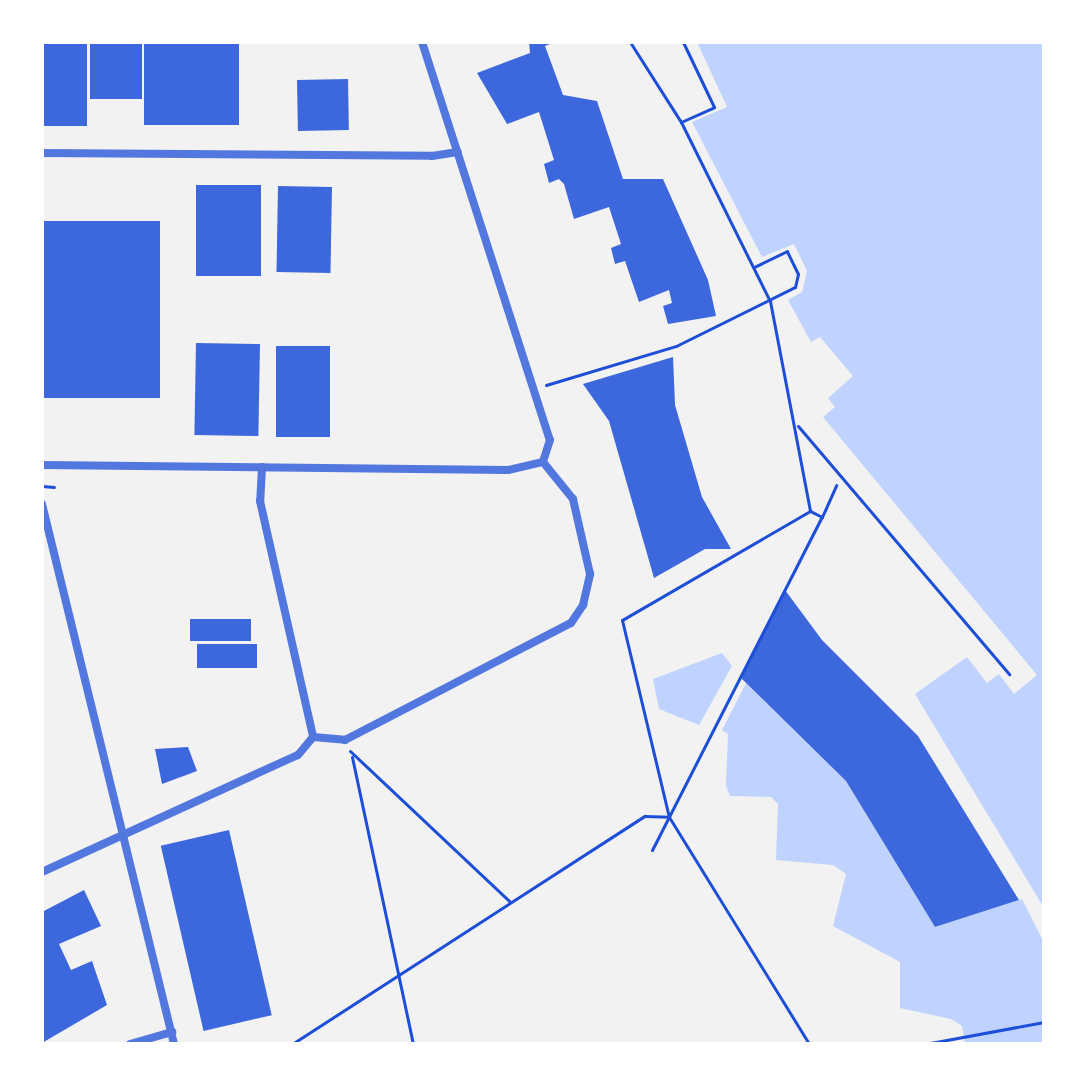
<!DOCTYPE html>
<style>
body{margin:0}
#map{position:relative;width:1086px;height:1086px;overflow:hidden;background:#f2f2f2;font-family:"Nunito Sans",sans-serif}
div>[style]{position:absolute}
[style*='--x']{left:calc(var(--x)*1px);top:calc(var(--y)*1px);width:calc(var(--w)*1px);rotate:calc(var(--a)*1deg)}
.water>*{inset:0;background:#bfd3fe}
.building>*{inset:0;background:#3d67dc;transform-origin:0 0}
.path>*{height:3px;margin:-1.5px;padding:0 1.5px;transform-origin:1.5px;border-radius:1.5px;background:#1d4ed8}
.minor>*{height:8px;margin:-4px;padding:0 4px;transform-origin:4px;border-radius:4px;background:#5277de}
span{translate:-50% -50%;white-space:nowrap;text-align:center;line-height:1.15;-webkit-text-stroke:7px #fff;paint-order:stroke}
.frame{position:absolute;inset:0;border:44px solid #fff;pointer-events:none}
</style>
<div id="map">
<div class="water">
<i style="clip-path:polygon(697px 42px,1044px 42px,1044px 908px,915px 694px,967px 657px,987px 683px,999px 674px,1014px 694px,1037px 675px,823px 417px,835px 407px,828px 398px,853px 376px,820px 337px,811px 342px,788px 300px,802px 292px,807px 271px,794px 244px,762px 257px,692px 122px,727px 107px)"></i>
<i style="clip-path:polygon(722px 653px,732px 666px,699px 725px,659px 709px,653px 679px)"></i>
<i style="clip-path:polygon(746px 683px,846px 781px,935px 927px,1022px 899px,1044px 943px,1044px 1044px,965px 1044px,962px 1026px,951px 1019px,900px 1008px,900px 962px,833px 926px,846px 874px,833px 865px,776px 860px,778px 804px,771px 797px,730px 796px,726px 786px,728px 734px,722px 730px)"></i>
</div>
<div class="building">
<i style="left:42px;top:42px;width:45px;height:84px"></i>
<i style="left:90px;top:42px;width:52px;height:57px"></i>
<i style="left:144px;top:42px;width:95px;height:83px"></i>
<i style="clip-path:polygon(529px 42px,555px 42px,545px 46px,563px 95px,597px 101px,623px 179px,663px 179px,708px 280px,716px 316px,668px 324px,663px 306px,672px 303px,669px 290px,639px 302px,625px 261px,615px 264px,611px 248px,621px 244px,609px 207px,574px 219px,564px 184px,559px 179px,549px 183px,544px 164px,554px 160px,539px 112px,507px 124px,477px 73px,530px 53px)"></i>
<i style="left:348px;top:79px;width:51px;height:51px;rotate:89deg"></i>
<i style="left:196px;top:185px;width:65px;height:91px"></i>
<i style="left:278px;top:186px;width:54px;height:86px;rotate:1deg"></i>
<i style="left:42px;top:221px;width:118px;height:177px"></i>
<i style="left:196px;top:343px;width:64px;height:92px;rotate:1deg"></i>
<i style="left:330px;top:346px;width:91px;height:54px;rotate:90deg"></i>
<i style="clip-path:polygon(673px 357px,675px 405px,702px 497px,731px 549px,705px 549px,654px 578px,609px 421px,583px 384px)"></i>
<i style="clip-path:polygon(785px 590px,822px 640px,918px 736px,1019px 900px,935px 927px,846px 781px,741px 678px)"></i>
<i style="left:190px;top:619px;width:61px;height:22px"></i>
<i style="left:197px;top:644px;width:60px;height:24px"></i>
<i style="clip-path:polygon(188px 747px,197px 771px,162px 784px,155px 749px)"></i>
<i style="left:229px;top:830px;width:190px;height:70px;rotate:77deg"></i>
<i style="clip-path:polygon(84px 890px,101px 926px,59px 944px,71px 970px,92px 961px,107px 1005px,42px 1043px,42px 912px)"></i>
</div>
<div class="path">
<i style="--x:630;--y:42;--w:95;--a:57.5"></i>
<i style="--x:681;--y:122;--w:200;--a:63.6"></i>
<i style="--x:770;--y:301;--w:214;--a:79.2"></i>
<i style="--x:810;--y:511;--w:217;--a:149.9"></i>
<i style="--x:622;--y:620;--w:203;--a:76.6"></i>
<i style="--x:669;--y:817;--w:267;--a:58.3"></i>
<i style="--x:681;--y:122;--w:36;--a:-24"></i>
<i style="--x:714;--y:107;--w:72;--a:-115.5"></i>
<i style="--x:546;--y:385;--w:136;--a:-16.7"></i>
<i style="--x:676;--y:346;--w:133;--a:-26.4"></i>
<i style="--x:795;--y:287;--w:13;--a:-77"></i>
<i style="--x:798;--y:274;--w:25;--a:-116"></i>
<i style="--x:787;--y:251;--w:37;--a:154"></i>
<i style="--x:798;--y:426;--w:326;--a:49.6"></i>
<i style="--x:42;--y:486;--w:12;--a:5"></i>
<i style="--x:822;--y:517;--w:35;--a:-66"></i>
<i style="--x:350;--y:751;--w:219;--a:43.3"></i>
<i style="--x:352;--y:757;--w:293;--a:78"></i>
<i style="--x:652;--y:850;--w:374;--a:-63"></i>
<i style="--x:822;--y:517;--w:13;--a:-153"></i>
<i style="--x:292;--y:1044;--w:420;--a:-32.9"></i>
<i style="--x:645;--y:816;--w:24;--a:2"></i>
<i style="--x:925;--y:1044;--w:121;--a:-10.5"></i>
</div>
<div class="minor">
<i style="--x:422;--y:42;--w:418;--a:72.2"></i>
<i style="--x:550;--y:440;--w:23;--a:108"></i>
<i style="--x:42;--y:153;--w:390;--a:0.4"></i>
<i style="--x:432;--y:156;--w:26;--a:-9"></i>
<i style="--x:42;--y:465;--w:466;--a:0.6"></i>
<i style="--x:508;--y:470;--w:36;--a:-13"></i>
<i style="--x:262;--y:467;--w:34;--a:93"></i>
<i style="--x:260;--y:501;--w:242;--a:77.3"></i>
<i style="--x:42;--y:504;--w:556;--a:76.26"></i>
<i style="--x:313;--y:737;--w:32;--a:5"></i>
<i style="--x:345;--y:740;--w:254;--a:-27.4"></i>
<i style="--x:571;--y:623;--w:22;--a:-56"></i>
<i style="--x:583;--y:605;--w:32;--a:-77"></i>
<i style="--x:590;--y:574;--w:77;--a:-102.8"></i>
<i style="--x:573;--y:499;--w:48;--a:-129"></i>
<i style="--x:42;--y:872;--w:281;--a:-24.6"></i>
<i style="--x:298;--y:755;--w:23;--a:-50"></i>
<i style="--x:130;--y:1044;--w:44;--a:-15.9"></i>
</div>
<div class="frame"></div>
</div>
